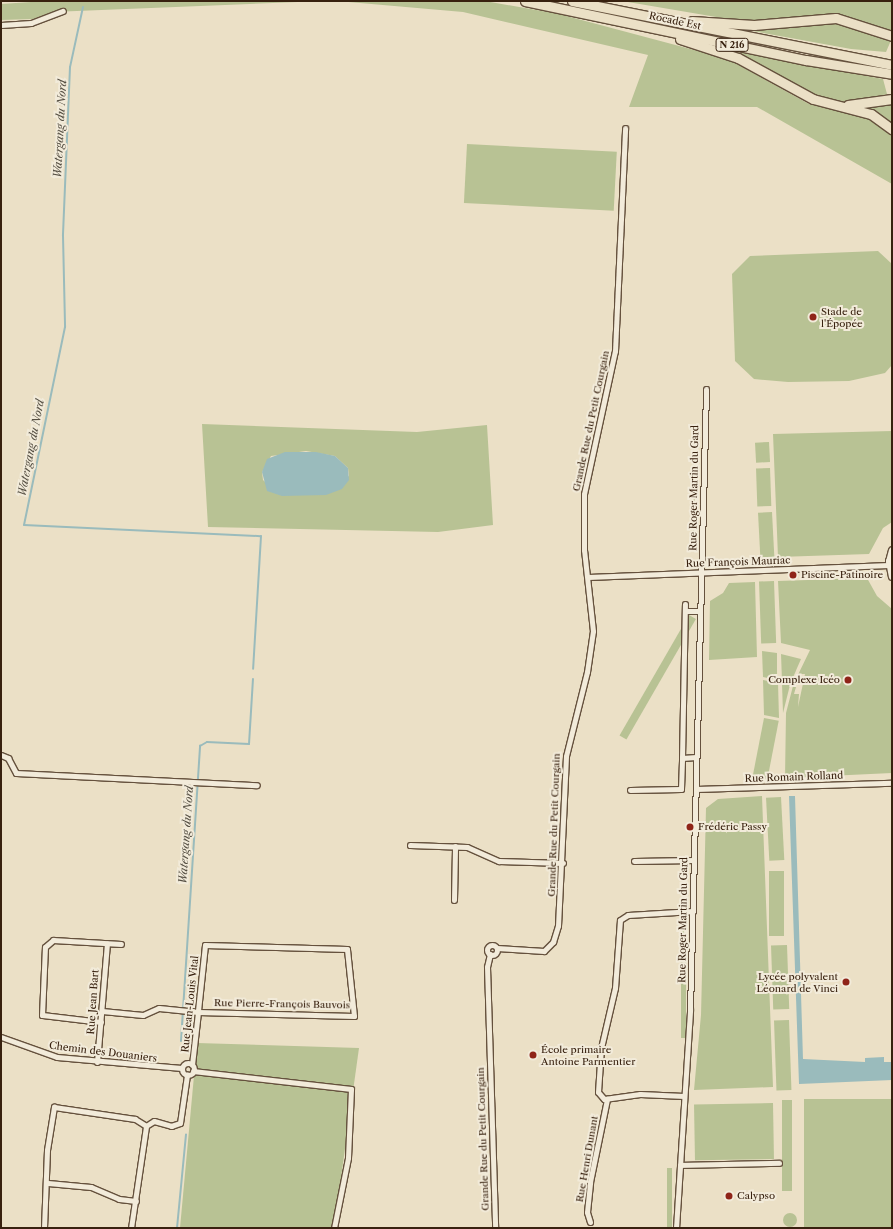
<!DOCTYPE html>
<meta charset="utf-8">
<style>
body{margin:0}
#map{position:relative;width:893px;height:1229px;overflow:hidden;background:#ebe0c6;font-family:"Libre Caslon Text",serif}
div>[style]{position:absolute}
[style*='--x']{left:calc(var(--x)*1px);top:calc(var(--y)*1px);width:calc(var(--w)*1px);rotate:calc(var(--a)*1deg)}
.green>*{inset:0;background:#b8c294;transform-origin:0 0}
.round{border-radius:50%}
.water>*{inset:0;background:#9abbbc}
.stream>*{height:2px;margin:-1px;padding:0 1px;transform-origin:1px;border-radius:1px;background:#9abbbc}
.roads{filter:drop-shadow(1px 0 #65513d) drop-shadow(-1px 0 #65513d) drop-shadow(0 1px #65513d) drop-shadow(0 -1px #65513d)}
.street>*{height:5px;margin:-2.5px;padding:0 2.5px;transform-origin:2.5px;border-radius:2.5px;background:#f2ebda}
.street>.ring{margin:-2.5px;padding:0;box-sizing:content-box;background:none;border:5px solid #f2ebda;border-radius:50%}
.secondary>*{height:7px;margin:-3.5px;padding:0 3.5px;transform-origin:3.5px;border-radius:3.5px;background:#f2ebda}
.highway>*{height:9px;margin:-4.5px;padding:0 4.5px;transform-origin:4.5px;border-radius:4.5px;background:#ebe0c6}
.dots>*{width:11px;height:11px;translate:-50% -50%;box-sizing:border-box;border:2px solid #f2ebda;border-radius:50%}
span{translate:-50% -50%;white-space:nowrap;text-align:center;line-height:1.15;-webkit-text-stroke:4px #f2ebda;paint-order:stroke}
.shield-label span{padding:1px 3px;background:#f2ebda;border:1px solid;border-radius:3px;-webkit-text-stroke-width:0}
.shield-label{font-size:9px;color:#38210f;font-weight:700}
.street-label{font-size:10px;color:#38210f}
.poi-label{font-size:10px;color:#38210f}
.left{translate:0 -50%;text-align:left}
.right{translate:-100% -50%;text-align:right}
.water-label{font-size:11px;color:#554f43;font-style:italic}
.frame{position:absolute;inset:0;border:2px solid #38210f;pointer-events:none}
</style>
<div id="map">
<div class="green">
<i style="clip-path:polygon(46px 1px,323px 1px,52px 12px,33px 19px,1px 20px,1px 4px)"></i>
<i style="clip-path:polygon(337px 1px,485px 1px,559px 14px,728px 59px,809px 104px,871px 119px,887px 130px,892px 137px,892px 184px,757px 107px,629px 107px,648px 55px,463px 12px)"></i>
<i style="clip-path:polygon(622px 1px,892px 1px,892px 38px,886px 52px,851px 49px,736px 28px,728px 19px)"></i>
<i style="clip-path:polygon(722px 49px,883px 79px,887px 94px,852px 103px,816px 99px)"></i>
<i style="clip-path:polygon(892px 103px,892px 124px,861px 108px,867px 105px)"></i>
<i style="left:467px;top:144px;width:150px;height:59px;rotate:3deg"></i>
<i style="clip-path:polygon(878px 251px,892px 264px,892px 365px,885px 373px,849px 381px,788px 382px,754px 379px,735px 361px,732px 274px,750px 256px)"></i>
<i style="clip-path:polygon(evenodd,202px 424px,417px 432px,487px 425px,493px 525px,438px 532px,208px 527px,202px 424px,306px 451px,335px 456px,348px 468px,349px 476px,322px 495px,280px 495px,263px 480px,262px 472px,271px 456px,306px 451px)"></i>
<i style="left:693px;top:424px;width:2px;height:111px"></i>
<i style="clip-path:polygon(892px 431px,892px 522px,883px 528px,869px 554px,778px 557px,773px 434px)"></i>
<i style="left:769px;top:442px;width:20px;height:14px;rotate:87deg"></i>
<i style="left:770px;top:468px;width:38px;height:14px;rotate:88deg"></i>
<i style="left:772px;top:512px;width:45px;height:14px;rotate:87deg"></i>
<i style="clip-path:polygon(867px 578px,877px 596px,892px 609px,892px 773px,785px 778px,786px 713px,793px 686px,796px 687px,794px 694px,799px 694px,798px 707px,805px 674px,801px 674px,797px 684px,794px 683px,810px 650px,781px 643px,778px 581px)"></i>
<i style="left:774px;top:581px;width:62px;height:15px;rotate:88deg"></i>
<i style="clip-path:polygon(755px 582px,757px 657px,709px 660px,710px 601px,723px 593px,729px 583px)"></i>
<i style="left:689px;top:615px;width:8px;height:139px;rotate:30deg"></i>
<i style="clip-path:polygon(762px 651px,777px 653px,777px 680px,763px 677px)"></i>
<i style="clip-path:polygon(781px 654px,801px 659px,791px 682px,782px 681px)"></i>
<i style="clip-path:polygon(763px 680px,778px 683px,779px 718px,764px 715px)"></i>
<i style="clip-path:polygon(782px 684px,790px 685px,783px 713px)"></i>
<i style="left:764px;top:718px;width:15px;height:61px;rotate:11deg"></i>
<i style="clip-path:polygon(762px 796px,773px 1087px,694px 1090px,701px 1015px,706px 808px,718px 799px)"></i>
<i style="left:781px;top:797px;width:63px;height:15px;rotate:87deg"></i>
<i style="left:769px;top:871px;width:15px;height:65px"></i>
<i style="left:681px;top:916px;width:5px;height:122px"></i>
<i style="left:787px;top:945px;width:64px;height:16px;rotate:88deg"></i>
<i style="left:789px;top:1020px;width:70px;height:15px;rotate:88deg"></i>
<i style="clip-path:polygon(197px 1043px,359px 1048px,334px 1228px,180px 1228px)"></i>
<i style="left:892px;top:1099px;width:129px;height:88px;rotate:90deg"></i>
<i style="left:782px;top:1100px;width:10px;height:91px"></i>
<i style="left:773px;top:1103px;width:56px;height:79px;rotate:89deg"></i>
<i style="left:667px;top:1168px;width:5px;height:60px"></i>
<i class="round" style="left:783px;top:1213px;width:14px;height:14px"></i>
</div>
<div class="water">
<i style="clip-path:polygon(316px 452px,335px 456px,348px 468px,349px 480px,342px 489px,326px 495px,282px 496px,267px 491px,262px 472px,267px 459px,285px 452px)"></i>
<i style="clip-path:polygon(789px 796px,795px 796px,803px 1059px,865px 1062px,865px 1058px,884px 1057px,884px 1062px,892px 1062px,892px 1080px,799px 1084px)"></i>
</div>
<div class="stream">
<i style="--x:83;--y:7;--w:61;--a:102.2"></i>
<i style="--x:70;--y:67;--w:169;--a:92.4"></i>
<i style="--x:63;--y:236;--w:91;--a:88.7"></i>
<i style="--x:65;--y:327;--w:202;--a:101.7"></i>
<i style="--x:24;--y:525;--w:237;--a:2.7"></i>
<i style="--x:261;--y:536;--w:133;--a:93.4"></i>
<i style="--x:181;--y:1041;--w:296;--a:-86.3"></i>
<i style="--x:200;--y:746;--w:8;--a:-30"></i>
<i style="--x:207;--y:742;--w:42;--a:2.7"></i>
<i style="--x:249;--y:744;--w:65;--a:-86.5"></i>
<i style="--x:177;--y:1228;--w:94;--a:-84.5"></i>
</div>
<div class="roads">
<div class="street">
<i style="--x:1;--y:25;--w:30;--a:-4"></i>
<i style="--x:31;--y:23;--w:34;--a:-21"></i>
<i style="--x:588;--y:577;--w:301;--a:-2.3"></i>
<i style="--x:685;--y:611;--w:15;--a:0"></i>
<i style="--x:1;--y:755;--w:8;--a:23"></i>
<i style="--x:8;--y:758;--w:17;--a:62"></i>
<i style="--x:16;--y:773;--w:241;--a:2.9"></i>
<i style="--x:682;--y:758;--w:154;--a:-88.9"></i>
<i style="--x:696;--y:789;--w:196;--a:-1.8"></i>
<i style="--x:630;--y:790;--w:51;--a:-1.1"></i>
<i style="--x:681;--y:789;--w:31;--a:-88"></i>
<i style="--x:682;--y:758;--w:14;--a:-4"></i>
<i style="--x:410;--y:845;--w:57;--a:2"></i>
<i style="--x:467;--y:847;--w:35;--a:24"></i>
<i style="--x:499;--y:861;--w:64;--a:1.8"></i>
<i style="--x:634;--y:861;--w:60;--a:-1"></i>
<i style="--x:454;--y:900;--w:54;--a:-88.9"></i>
<i class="ring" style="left:487px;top:945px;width:5px;height:5px"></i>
<i style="--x:497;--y:948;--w:47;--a:3.7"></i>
<i style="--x:544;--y:951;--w:13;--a:-45"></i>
<i style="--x:553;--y:942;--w:17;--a:-73"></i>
<i style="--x:558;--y:926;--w:170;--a:-87.3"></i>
<i style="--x:566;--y:756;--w:87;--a:-76"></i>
<i style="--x:587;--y:672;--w:41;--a:-81.7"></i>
<i style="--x:593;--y:631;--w:81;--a:-96.3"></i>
<i style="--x:584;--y:550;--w:56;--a:-90"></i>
<i style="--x:584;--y:494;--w:146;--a:-77.8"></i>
<i style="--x:615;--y:351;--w:223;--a:-87.4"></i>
<i style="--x:490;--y:954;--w:13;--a:103"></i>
<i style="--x:487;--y:967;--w:261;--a:88.2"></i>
<i style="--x:102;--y:1011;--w:41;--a:5.6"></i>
<i style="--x:143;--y:1015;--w:17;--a:-24"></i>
<i style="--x:159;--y:1008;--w:39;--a:6"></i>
<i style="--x:198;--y:1012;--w:156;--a:1.5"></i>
<i style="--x:354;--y:1016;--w:67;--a:-96"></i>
<i style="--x:347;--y:949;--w:142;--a:-178.4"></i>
<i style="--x:205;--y:945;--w:66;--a:96.1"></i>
<i style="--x:198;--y:1011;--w:1;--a:90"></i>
<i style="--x:198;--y:1012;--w:53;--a:96.5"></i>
<i style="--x:101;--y:1022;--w:59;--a:-173.2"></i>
<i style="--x:42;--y:1015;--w:68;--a:-87.5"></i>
<i style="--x:45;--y:947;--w:11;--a:-41"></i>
<i style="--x:53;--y:940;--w:68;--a:3.4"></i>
<i style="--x:1;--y:1037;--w:59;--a:19.7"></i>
<i style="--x:57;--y:1057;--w:125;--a:5"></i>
<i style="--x:97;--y:1062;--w:119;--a:-85.2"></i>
<i class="ring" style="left:182px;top:1063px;width:7px;height:7px"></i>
<i style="--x:193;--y:1071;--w:159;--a:6.5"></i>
<i style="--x:351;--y:1089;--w:69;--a:92.5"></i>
<i style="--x:348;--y:1158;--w:71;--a:101.3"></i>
<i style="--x:684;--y:1096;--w:44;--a:-177.4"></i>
<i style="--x:640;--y:1094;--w:36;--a:172"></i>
<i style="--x:604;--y:1099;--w:9;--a:-131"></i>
<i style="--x:598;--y:1092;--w:44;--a:-86.1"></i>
<i style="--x:601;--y:1048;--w:62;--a:-76.9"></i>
<i style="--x:615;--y:988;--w:68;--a:-85.8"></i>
<i style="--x:620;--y:920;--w:9;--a:-32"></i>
<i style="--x:628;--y:915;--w:65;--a:-3.5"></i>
<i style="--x:680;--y:1165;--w:99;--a:-1.2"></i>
<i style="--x:48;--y:1183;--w:43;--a:5.3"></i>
<i style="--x:91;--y:1187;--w:30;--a:23"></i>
<i style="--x:119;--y:1199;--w:17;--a:7"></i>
<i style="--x:590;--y:1222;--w:10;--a:-107"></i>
<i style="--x:587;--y:1212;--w:30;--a:-84"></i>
<i style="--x:590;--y:1182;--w:85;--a:-78.4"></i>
<i style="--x:44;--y:1228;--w:78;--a:-87.8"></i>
<i style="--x:47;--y:1150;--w:44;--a:-80.8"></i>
<i style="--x:54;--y:1107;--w:82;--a:8.4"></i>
<i style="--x:135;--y:1119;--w:13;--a:32"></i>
<i style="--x:131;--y:1228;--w:103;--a:-81.6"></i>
<i style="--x:146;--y:1126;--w:9;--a:-32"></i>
<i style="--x:154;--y:1121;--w:18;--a:16"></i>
<i style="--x:171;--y:1126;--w:9;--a:-18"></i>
<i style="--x:180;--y:1123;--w:49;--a:-81.7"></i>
<i style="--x:676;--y:1228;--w:218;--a:-86.3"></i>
<i style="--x:690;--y:1010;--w:621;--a:-88.52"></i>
</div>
<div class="secondary">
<i style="--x:892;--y:550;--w:11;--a:105"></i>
<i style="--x:889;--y:561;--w:15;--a:79"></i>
</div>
<div class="highway">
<i style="--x:525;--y:1;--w:287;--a:11.9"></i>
<i style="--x:806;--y:60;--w:87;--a:9.2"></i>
<i style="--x:572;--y:1;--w:326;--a:11.3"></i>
<i style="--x:692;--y:21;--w:62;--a:3.7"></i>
<i style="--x:754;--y:25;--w:82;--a:-4.9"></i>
<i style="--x:836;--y:18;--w:59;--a:17.8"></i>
<i style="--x:680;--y:39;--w:61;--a:18.1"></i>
<i style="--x:738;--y:58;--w:85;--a:28.7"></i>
<i style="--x:813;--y:99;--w:60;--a:14.5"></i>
<i style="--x:871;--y:114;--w:26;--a:36"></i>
<i style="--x:848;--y:105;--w:44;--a:-7.8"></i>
</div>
</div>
<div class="dots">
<i style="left:813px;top:317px;background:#8f2418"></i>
<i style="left:793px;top:575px;background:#8f2418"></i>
<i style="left:848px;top:680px;background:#8f2418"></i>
<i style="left:690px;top:827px;background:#8f2418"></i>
<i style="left:846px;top:982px;background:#8f2418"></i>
<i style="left:533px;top:1055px;background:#8f2418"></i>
<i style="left:729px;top:1196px;background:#8f2418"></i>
</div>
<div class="shield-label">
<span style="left:732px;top:45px">N 216</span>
</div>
<div class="street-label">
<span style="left:675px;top:21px;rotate:12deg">Rocade Est</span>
<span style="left:591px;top:421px;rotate:-78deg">Grande Rue du Petit Courgain</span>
<span style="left:694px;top:488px;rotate:-89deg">Rue Roger Martin du Gard</span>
<span style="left:738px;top:562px;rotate:-2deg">Rue François Mauriac</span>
<span style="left:794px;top:777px;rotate:-2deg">Rue Romain Rolland</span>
<span style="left:554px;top:825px;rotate:-88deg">Grande Rue du Petit Courgain</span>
<span style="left:683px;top:920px;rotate:-89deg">Rue Roger Martin du Gard</span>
<span style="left:93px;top:1002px;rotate:-86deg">Rue Jean Bart</span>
<span style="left:190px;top:1004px;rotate:-84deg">Rue Jean-Louis Vital</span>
<span style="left:282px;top:1004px;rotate:1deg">Rue Pierre-François Bauvois</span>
<span style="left:103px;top:1052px;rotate:7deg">Chemin des Douaniers</span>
<span style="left:483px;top:1139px;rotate:-92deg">Grande Rue du Petit Courgain</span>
<span style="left:587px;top:1159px;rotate:-80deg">Rue Henri Dunant</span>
</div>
<div class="poi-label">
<span class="left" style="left:821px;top:317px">Stade de<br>l'Épopée</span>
<span class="left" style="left:801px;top:575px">Piscine-Patinoire</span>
<span class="right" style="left:840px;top:680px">Complexe Icéo</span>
<span class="left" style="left:698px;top:827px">Frédéric Passy</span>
<span class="right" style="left:838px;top:982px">Lycée polyvalent<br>Léonard de Vinci</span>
<span class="left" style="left:541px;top:1055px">École primaire<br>Antoine Parmentier</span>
<span class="left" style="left:737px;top:1196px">Calypso</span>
</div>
<div class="water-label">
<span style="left:60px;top:129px;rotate:-87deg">Watergang du Nord</span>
<span style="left:31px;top:448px;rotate:-79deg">Watergang du Nord</span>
<span style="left:186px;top:835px;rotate:-86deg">Watergang du Nord</span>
</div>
<div class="frame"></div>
</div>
